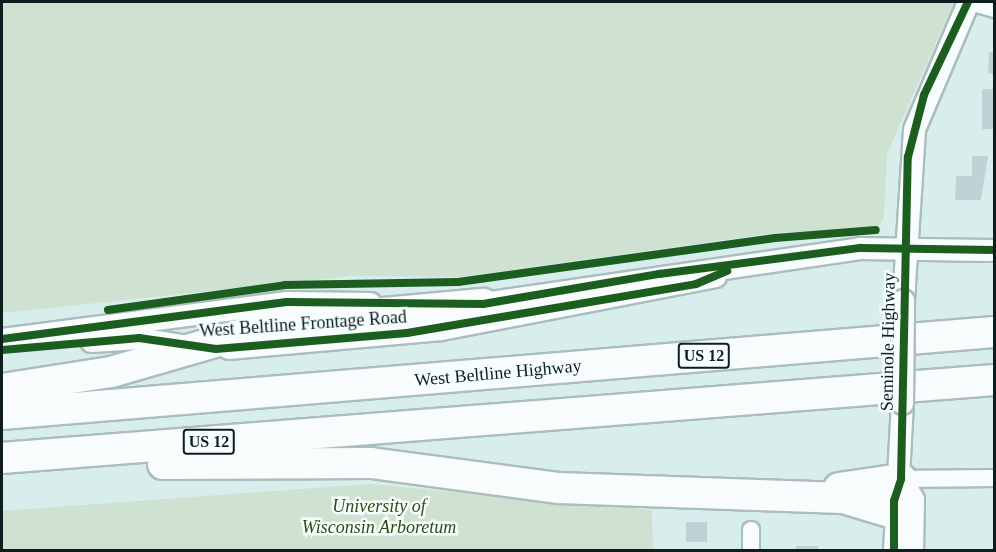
<!DOCTYPE html>
<style>
body{margin:0}
#map{position:relative;width:996px;height:552px;overflow:hidden;background:#d7eeed;font-family:"Times New Roman",serif}
div>[style]{position:absolute}
[style*='--x']{left:calc(var(--x)*1px);top:calc(var(--y)*1px);width:calc(var(--w)*1px);rotate:calc(var(--a)*1deg)}
.green>*{inset:0;background:#cfe2d2}
.building>*{inset:0;background:#bfd3d6;transform-origin:0 0}
.roads{filter:drop-shadow(2px 0 #abbdbd) drop-shadow(-2px 0 #abbdbd) drop-shadow(0 2px #abbdbd) drop-shadow(0 -2px #abbdbd)}
.minor>*{height:16px;margin:-8px;padding:0 8px;transform-origin:8px;border-radius:8px;background:#f9fcfc}
.tertiary>*{height:21px;margin:-10.5px;padding:0 10.5px;transform-origin:10.5px;border-radius:10.5px;background:#f9fcfc}
.motorway>*{height:30px;margin:-15px;padding:0 15px;transform-origin:15px;border-radius:15px;background:#f9fcfc}
.bridges{filter:drop-shadow(2px 0 #abbdbd) drop-shadow(-2px 0 #abbdbd) drop-shadow(0 2px #abbdbd) drop-shadow(0 -2px #abbdbd)}
.tertiary-bridge>*{height:21px;margin:-10.5px;padding:0 10.5px;transform-origin:10.5px;border-radius:10.5px;background:#f9fcfc}
.cycleway>*{height:8px;margin:-4px;padding:0 4px;transform-origin:4px;border-radius:4px;background:#1b5e20}
span{translate:-50% -50%;white-space:nowrap;text-align:center;line-height:1.15;-webkit-text-stroke:5px #f5fdfd;paint-order:stroke}
.shield-label span{padding:2px 4px;background:#f5fdfd;border:2px solid;border-radius:4px;-webkit-text-stroke-width:0}
.shield-label{font-size:16px;color:#0e1e1e;font-weight:700}
.street-label{font-size:18px;color:#0e1e1e}
.park-label{font-size:18px;color:#304c10;font-style:italic}
.frame{position:absolute;inset:0;border:3px solid #0e1e1e;pointer-events:none}
</style>
<div id="map">
<div class="green">
<i style="clip-path:polygon(2px 2px,954px 2px,887px 154px,884px 217px,881px 224px,866px 229px,775px 233px,460px 277px,353px 276px,2px 313px)"></i>
<i style="clip-path:polygon(369px 484px,652px 510px,653px 550px,2px 550px,2px 511px)"></i>
</div>
<div class="building">
<i style="clip-path:polygon(989px 52px,994px 52px,994px 74px,988px 73px)"></i>
<i style="left:982px;top:89px;width:12px;height:40px"></i>
<i style="clip-path:polygon(972px 156px,988px 156px,981px 200px,955px 200px,956px 176px,972px 176px)"></i>
<i style="left:686px;top:522px;width:21px;height:20px"></i>
<i style="left:796px;top:546px;width:22px;height:4px"></i>
</div>
<div class="roads">
<div class="minor">
<i style="--x:970;--y:2;--w:25;--a:16"></i>
<i style="--x:901;--y:479;--w:93;--a:-0.6"></i>
<i style="--x:751;--y:530;--w:20;--a:90"></i>
</div>
<div class="tertiary">
<i style="--x:903;--y:300;--w:171;--a:-86.3"></i>
<i style="--x:914;--y:129;--w:138;--a:-67"></i>
<i style="--x:470;--y:305;--w:394;--a:-8.3"></i>
<i style="--x:860;--y:248;--w:134;--a:0.9"></i>
<i style="--x:2;--y:339;--w:287;--a:-7.4"></i>
<i style="--x:287;--y:302;--w:83;--a:0.7"></i>
<i style="--x:91;--y:341;--w:48;--a:-3.6"></i>
<i style="--x:139;--y:338;--w:50;--a:9.3"></i>
<i style="--x:228;--y:348;--w:214;--a:-5.1"></i>
<i style="--x:441;--y:329;--w:279;--a:-10.9"></i>
<i style="--x:901;--y:479;--w:23;--a:59"></i>
<i style="--x:913;--y:499;--w:51;--a:91.1"></i>
<i style="--x:894;--y:550;--w:147;--a:-86.9"></i>
</div>
<div class="motorway">
<i style="--x:2;--y:389;--w:110;--a:-8.9"></i>
<i style="--x:111;--y:372;--w:180;--a:-16.1"></i>
<i style="--x:284;--y:322;--w:200;--a:-5.2"></i>
<i style="--x:2;--y:414;--w:995;--a:-4.73"></i>
<i style="--x:2;--y:458;--w:995;--a:-4.5"></i>
<i style="--x:163;--y:464;--w:208;--a:-0.3"></i>
<i style="--x:371;--y:463;--w:190;--a:7.6"></i>
<i style="--x:559;--y:488;--w:284;--a:2"></i>
<i style="--x:843;--y:498;--w:52;--a:16.7"></i>
<i style="--x:839;--y:488;--w:63;--a:-8.3"></i>
</div>
</div>
<div class="bridges">
<div class="tertiary-bridge">
<i style="--x:902;--y:403;--w:103;--a:-89.4"></i>
</div>
</div>
<div class="cycleway">
<i style="--x:108;--y:310;--w:179;--a:-8"></i>
<i style="--x:285;--y:285;--w:173;--a:-1"></i>
<i style="--x:458;--y:282;--w:320;--a:-7.9"></i>
<i style="--x:775;--y:238;--w:101;--a:-4.5"></i>
<i style="--x:2;--y:339;--w:287;--a:-7.4"></i>
<i style="--x:287;--y:302;--w:196;--a:0.6"></i>
<i style="--x:483;--y:304;--w:179;--a:-9.7"></i>
<i style="--x:659;--y:274;--w:203;--a:-7.4"></i>
<i style="--x:860;--y:248;--w:134;--a:0.9"></i>
<i style="--x:2;--y:350;--w:138;--a:-5"></i>
<i style="--x:139;--y:338;--w:78;--a:8.1"></i>
<i style="--x:216;--y:349;--w:192;--a:-4.8"></i>
<i style="--x:407;--y:333;--w:293;--a:-9.6"></i>
<i style="--x:696;--y:284;--w:34;--a:-23"></i>
<i style="--x:894;--y:550;--w:49;--a:-90"></i>
<i style="--x:894;--y:501;--w:23;--a:-72"></i>
<i style="--x:901;--y:479;--w:322;--a:-88.8"></i>
<i style="--x:908;--y:157;--w:64;--a:-75.5"></i>
<i style="--x:924;--y:95;--w:103;--a:-64.7"></i>
</div>
<div class="shield-label">
<span style="left:704px;top:356px">US 12</span>
<span style="left:209px;top:442px">US 12</span>
</div>
<div class="street-label">
<span style="left:303px;top:324px;rotate:-4deg">West Beltline Frontage Road</span>
<span style="left:888px;top:342px;rotate:-89deg">Seminole Highway</span>
<span style="left:498px;top:373px;rotate:-5deg">West Beltline Highway</span>
</div>
<div class="park-label">
<span style="left:379px;top:517px">University of<br>Wisconsin Arboretum</span>
</div>
<div class="frame"></div>
</div>
